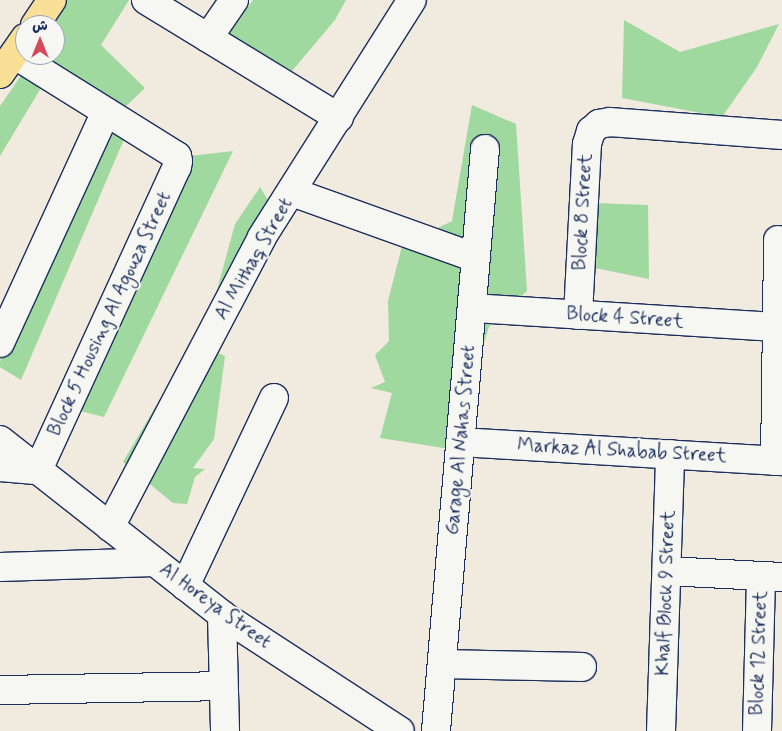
<!DOCTYPE html>
<meta charset="utf-8">
<style>
body{margin:0}
#map{position:relative;width:782px;height:731px;overflow:hidden;background:#f1eade;font-family:Mynerve,"Playpen Sans Arabic",sans-serif}
div>[style]{position:absolute}
[style*='--x']{left:calc(var(--x)*1px);top:calc(var(--y)*1px);width:calc(var(--w)*1px);rotate:calc(var(--a)*1deg)}
.green>*{inset:0;background:#9fd99f}
.roads{filter:drop-shadow(1px 0 #1b2f5e) drop-shadow(-1px 0 #1b2f5e) drop-shadow(0 1px #1b2f5e) drop-shadow(0 -1px #1b2f5e)}
.minor>*{height:28px;margin:-14px;padding:0 14px;transform-origin:14px;border-radius:14px;background:#f6f6f2}
.major>*{height:28px;margin:-14px;padding:0 14px;transform-origin:14px;border-radius:14px;background:#fadf96}
span{translate:-50% -50%;white-space:nowrap;text-align:center;line-height:1.15;-webkit-text-stroke:4.5px #f6f6f2;paint-order:stroke}
.street-label{font-size:19px;color:#1b2f5e}
.north{position:absolute;left:15px;top:15px;width:50px;height:50px;box-sizing:border-box;background:#f6f6f2;border:1px solid #9ea6b7;border-radius:50%;rotate:0deg;font-size:14px;font-weight:700;line-height:20px;text-align:center;color:#1b2f5e}
.north::after{content:'';display:block;margin:auto;width:18px;height:22px;background:#d1495b;clip-path:polygon(50% 0,100% 100%,50% 72%,0 100%)}
</style>
<div id="map">
<div class="green">
<i style="clip-path:polygon(59px 0,129px 0,101px 45px,145px 88px,119px 113px,37px 55px,55px 55px,55px 25px,44px 25px)"></i>
<i style="clip-path:polygon(253px 0,346px 0,335px 20px,292px 71px,228px 35px)"></i>
<i style="clip-path:polygon(624px 20px,680px 52px,779px 24px,757px 67px,722px 117px,622px 98px)"></i>
<i style="clip-path:polygon(24px 71px,44px 83px,0 156px,0 106px)"></i>
<i style="clip-path:polygon(472px 105px,516px 124px,527px 291px,489px 327px,450px 449px,380px 438px,392px 393px,371px 388px,385px 382px,375px 355px,389px 341px,388px 301px,402px 246px,452px 221px)"></i>
<i style="clip-path:polygon(102px 120px,125px 137px,21px 380px,0 367px,0 361px)"></i>
<i style="clip-path:polygon(233px 151px,104px 417px,76px 410px,190px 156px)"></i>
<i style="clip-path:polygon(260px 187px,276px 214px,214px 301px,235px 224px)"></i>
<i style="clip-path:polygon(597px 203px,648px 205px,649px 279px,595px 268px)"></i>
<i style="clip-path:polygon(197px 336px,213px 351px,225px 356px,214px 439px,193px 468px,205px 469px,195px 477px,187px 504px,173px 503px,123px 462px)"></i>
</div>
<div class="roads">
<div class="minor">
<i style="--x:146;--y:0;--w:226;--a:31.4"></i>
<i style="--x:208;--y:38;--w:46;--a:-55.6"></i>
<i style="--x:292;--y:192;--w:195;--a:19.7"></i>
<i style="--x:473;--y:308;--w:305;--a:3.6"></i>
<i style="--x:578;--y:315;--w:171;--a:-87"></i>
<i style="--x:587;--y:144;--w:14;--a:-73"></i>
<i style="--x:591;--y:131;--w:11;--a:-41"></i>
<i style="--x:599;--y:124;--w:11;--a:-10"></i>
<i style="--x:610;--y:122;--w:172;--a:4.3"></i>
<i style="--x:0;--y:343;--w:254;--a:-65.4"></i>
<i style="--x:0;--y:440;--w:283;--a:38.2"></i>
<i style="--x:222;--y:615;--w:212;--a:33.1"></i>
<i style="--x:461;--y:442;--w:322;--a:3.4"></i>
<i style="--x:775;--y:461;--w:221;--a:-89.2"></i>
<i style="--x:0;--y:467;--w:38;--a:5"></i>
<i style="--x:38;--y:470;--w:333;--a:-65.4"></i>
<i style="--x:177;--y:167;--w:6;--a:-81"></i>
<i style="--x:178;--y:161;--w:5;--a:-101"></i>
<i style="--x:177;--y:156;--w:192;--a:-148"></i>
<i style="--x:110;--y:527;--w:327;--a:-62.3"></i>
<i style="--x:262;--y:237;--w:280;--a:-57.7"></i>
<i style="--x:0;--y:567;--w:155;--a:-1.8"></i>
<i style="--x:667;--y:571;--w:115;--a:3"></i>
<i style="--x:185;--y:586;--w:208;--a:-64.7"></i>
<i style="--x:222;--y:615;--w:116;--a:88.5"></i>
<i style="--x:442;--y:664;--w:140;--a:1.2"></i>
<i style="--x:0;--y:690;--w:223;--a:-1"></i>
<i style="--x:436;--y:731;--w:584;--a:-85.19"></i>
<i style="--x:661;--y:731;--w:277;--a:-88.1"></i>
<i style="--x:757;--y:731;--w:155;--a:-88.5"></i>
</div>
<div class="major">
<i style="--x:35;--y:25;--w:30;--a:-56"></i>
<i style="--x:0;--y:74;--w:44;--a:-55.2"></i>
</div>
</div>
<div class="street-label">
<span style="left:583px;top:212px;rotate:-87deg">Block 8 Street</span>
<span style="left:254px;top:259px;rotate:-60deg">Al Mithaq Street</span>
<span style="left:110px;top:314px;rotate:-65deg">Block 5 Housing Al Agouza Street</span>
<span style="left:625px;top:318px;rotate:4deg">Block 4 Street</span>
<span style="left:461px;top:440px;rotate:-85deg">Garage Al Nahas Street</span>
<span style="left:622px;top:451px;rotate:3deg">Markaz Al Shabab Street</span>
<span style="left:666px;top:593px;rotate:-88deg">Khalf Block 9 Street</span>
<span style="left:215px;top:606px;rotate:36deg">Al Horeya Street</span>
<span style="left:759px;top:653px;rotate:-88deg">Block 12 Street</span>
</div>
<div class="north">ش</div>
</div>
